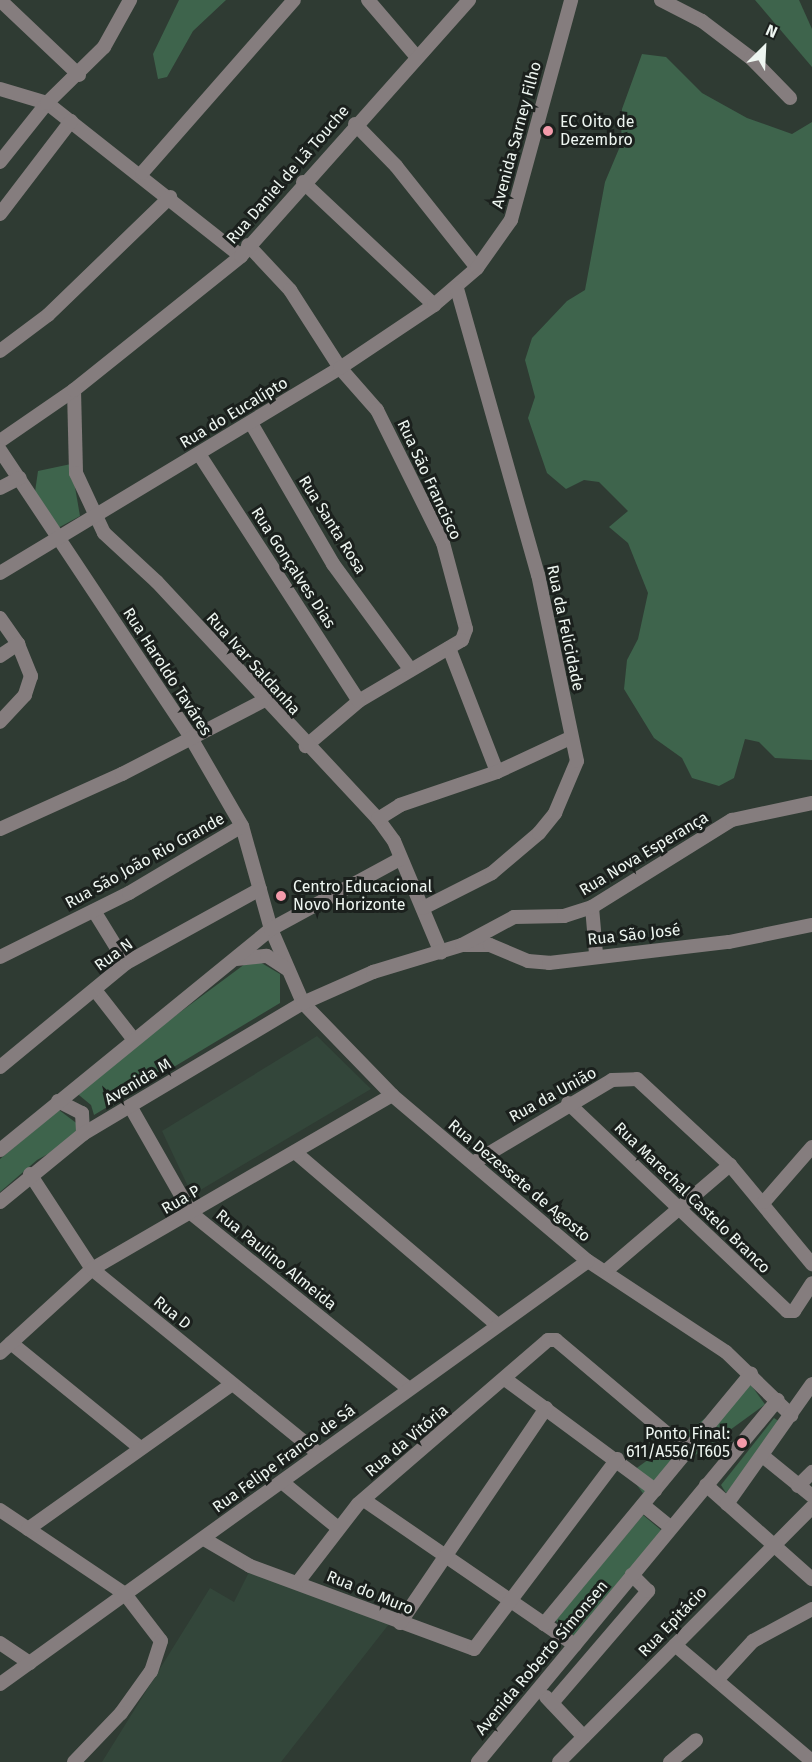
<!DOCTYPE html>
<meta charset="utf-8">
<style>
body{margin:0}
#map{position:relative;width:812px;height:1762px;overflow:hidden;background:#2f3b33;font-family:"Fira Sans",sans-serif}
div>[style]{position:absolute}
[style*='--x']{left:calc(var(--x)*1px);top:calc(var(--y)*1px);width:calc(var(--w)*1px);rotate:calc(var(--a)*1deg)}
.built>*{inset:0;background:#33463a}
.green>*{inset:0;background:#3e644c;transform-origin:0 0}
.minor>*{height:14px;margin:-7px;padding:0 7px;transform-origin:7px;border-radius:7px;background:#857d7e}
.dots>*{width:16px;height:16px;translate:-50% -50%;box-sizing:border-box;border:3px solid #1b201d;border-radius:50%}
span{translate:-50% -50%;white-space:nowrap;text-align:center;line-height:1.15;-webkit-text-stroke:6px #1b201d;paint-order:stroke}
.poi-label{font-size:16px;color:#eef6f1}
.left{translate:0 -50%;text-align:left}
.right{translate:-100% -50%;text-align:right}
.street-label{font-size:16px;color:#eef6f1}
.north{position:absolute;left:734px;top:18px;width:60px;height:60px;-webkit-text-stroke:4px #1b201d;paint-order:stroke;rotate:24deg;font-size:16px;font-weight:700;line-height:24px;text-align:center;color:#eef6f1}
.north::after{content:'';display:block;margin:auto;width:21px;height:27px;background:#eef6f1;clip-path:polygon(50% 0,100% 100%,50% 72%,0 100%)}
</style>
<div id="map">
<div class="built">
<i style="clip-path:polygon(317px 1036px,371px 1089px,192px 1195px,162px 1131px)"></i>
<i style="clip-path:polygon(249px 1572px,389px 1624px,281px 1762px,102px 1762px,210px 1588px,234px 1602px)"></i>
</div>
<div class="green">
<i style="clip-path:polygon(179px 0,226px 0,193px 31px,167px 77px,158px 79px,153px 54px)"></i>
<i style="clip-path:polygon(755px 0,799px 0,812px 29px,812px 67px)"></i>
<i style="clip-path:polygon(642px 54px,666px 57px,702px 93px,747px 118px,792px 134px,812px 122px,812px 760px,775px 758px,759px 742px,745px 739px,734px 778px,719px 786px,692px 778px,682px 758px,654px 738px,624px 689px,627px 660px,638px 639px,648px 593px,628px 543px,609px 527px,628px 511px,599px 482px,584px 480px,566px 489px,547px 473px,528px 418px,535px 397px,525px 360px,532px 338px,567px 301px,585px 290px,605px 182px,621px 144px,622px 109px)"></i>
<i style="clip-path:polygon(71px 464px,80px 516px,58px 528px,35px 492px,38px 471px)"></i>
<i style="clip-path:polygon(253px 958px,280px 974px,280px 1003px,94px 1115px,91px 1105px,74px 1091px)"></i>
<i style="clip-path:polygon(59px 1110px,79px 1125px,75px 1139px,37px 1160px,0 1192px,0 1159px)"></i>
<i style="left:751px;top:1385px;width:24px;height:151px;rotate:54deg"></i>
<i style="clip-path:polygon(774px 1418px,783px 1424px,726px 1493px,721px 1485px)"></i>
<i style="left:643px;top:1515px;width:25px;height:137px;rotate:40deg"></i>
</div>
<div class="minor">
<i style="--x:0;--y:0;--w:109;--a:43.5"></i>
<i style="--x:368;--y:0;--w:74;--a:49.4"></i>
<i style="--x:661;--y:0;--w:46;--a:27.1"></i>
<i style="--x:702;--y:21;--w:61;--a:37.1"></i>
<i style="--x:751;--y:58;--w:56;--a:45.7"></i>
<i style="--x:0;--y:89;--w:49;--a:16.6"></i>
<i style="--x:47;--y:103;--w:247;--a:38.3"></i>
<i style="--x:355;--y:124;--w:59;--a:45.7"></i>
<i style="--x:396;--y:166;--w:130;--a:51.5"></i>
<i style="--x:0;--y:162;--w:75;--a:-51.5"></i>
<i style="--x:47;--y:103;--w:80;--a:-44.5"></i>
<i style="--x:104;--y:47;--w:54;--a:-61"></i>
<i style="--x:142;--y:173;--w:230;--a:-48.7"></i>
<i style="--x:303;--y:182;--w:180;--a:43.2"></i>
<i style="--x:0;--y:214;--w:117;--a:-52.6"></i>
<i style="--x:248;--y:245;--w:62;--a:47"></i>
<i style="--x:290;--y:290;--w:93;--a:57.3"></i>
<i style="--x:340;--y:368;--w:56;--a:48.6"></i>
<i style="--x:377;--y:410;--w:148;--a:63.6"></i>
<i style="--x:443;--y:543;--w:89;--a:75"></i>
<i style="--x:466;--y:629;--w:12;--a:110"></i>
<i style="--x:462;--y:640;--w:120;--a:149.4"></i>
<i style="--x:359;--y:701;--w:70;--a:139.7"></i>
<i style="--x:0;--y:351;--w:60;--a:-36.9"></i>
<i style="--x:48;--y:315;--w:170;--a:-44"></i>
<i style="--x:74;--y:390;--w:83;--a:88.6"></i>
<i style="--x:76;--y:473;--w:66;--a:65"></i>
<i style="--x:104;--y:533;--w:72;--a:42.8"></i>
<i style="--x:157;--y:582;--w:324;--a:47"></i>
<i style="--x:378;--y:819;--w:27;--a:54"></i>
<i style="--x:394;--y:841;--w:121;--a:67.2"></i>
<i style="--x:251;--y:423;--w:163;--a:59.8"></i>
<i style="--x:333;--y:564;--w:130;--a:53.7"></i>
<i style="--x:0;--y:441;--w:90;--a:-34.6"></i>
<i style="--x:74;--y:390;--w:214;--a:-38.7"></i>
<i style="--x:241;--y:256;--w:343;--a:-48.3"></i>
<i style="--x:0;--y:450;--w:346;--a:56.4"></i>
<i style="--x:191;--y:738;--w:102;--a:59.9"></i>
<i style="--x:242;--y:826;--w:107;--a:74.3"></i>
<i style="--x:271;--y:929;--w:81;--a:66.6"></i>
<i style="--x:303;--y:1003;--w:128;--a:45.9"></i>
<i style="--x:392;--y:1095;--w:257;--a:40.3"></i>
<i style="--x:588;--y:1261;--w:165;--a:33.4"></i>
<i style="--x:726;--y:1352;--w:91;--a:44.1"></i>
<i style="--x:199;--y:454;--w:294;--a:57.1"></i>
<i style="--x:0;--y:488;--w:22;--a:-27"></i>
<i style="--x:0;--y:573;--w:397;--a:-31.1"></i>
<i style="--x:340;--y:368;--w:113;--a:-33.8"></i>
<i style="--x:434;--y:305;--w:57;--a:-40.7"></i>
<i style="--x:477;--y:268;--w:59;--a:-54.7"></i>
<i style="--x:511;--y:220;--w:228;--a:-74.7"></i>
<i style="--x:0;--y:618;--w:32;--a:55"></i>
<i style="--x:18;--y:644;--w:35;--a:68"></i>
<i style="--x:31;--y:676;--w:20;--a:108"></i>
<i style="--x:25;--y:695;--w:37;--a:133"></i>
<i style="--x:449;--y:648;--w:133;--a:68.8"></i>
<i style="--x:0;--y:656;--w:22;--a:-34"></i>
<i style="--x:378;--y:819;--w:26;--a:-32"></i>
<i style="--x:400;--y:805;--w:102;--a:-18.8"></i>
<i style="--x:497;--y:772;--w:78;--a:-24.9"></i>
<i style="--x:0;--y:829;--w:134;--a:-24.3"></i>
<i style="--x:122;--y:774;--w:159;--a:-27.4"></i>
<i style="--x:592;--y:907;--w:47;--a:85.1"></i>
<i style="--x:423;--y:908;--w:77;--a:-26.9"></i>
<i style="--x:492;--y:873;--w:62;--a:-40.4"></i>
<i style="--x:539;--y:833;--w:26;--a:-51"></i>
<i style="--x:555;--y:813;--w:56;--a:-67.1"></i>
<i style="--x:577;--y:761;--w:190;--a:-101.8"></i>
<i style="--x:538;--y:575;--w:298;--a:-105.8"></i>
<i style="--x:94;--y:911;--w:61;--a:58.4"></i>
<i style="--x:462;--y:945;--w:28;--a:0"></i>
<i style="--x:490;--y:945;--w:41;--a:22.8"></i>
<i style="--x:528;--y:961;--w:21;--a:5"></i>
<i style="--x:549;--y:963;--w:181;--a:-6.7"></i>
<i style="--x:729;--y:942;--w:85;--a:-11.6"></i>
<i style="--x:0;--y:957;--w:144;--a:-26.4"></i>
<i style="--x:129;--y:893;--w:131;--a:-30.7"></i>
<i style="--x:236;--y:959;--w:31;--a:-6"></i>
<i style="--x:267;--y:956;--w:24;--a:33"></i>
<i style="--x:95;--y:990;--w:63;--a:52"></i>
<i style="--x:0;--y:1067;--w:163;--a:-39.5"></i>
<i style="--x:126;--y:963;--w:153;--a:-28.9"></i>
<i style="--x:58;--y:1101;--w:27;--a:27"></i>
<i style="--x:82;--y:1113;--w:21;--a:87"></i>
<i style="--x:568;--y:1103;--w:302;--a:43.5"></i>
<i style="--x:787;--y:1311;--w:7;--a:0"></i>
<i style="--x:794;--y:1311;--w:33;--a:-57"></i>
<i style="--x:130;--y:1106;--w:123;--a:60.3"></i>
<i style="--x:191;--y:1213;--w:279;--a:38.9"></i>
<i style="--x:0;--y:1150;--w:350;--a:-39.2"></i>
<i style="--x:271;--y:929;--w:147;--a:-28.5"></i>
<i style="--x:296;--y:1153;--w:263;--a:40.5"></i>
<i style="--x:473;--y:1163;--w:162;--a:-30.8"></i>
<i style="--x:612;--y:1080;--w:25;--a:-2"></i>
<i style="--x:637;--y:1079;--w:127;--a:42.8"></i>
<i style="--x:730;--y:1165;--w:129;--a:50.4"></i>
<i style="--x:30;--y:1174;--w:113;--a:56.9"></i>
<i style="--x:92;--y:1269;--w:293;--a:39.2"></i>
<i style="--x:0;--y:1202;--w:107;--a:-39.3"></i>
<i style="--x:83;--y:1134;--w:256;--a:-30.8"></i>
<i style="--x:303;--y:1003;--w:77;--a:-23.9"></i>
<i style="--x:373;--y:972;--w:93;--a:-16.9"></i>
<i style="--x:462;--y:945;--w:59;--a:-28.3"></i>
<i style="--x:514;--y:917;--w:50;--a:-1.1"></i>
<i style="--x:564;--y:916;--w:29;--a:-18"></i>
<i style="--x:592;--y:907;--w:165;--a:-31.9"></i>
<i style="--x:732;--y:820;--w:82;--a:-12"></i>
<i style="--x:764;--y:1202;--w:73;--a:-48.9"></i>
<i style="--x:607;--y:1270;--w:162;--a:-40.5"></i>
<i style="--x:11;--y:1343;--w:166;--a:39.1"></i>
<i style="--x:0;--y:1353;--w:125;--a:-42.4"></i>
<i style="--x:92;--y:1269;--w:347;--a:-30.1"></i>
<i style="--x:505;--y:1379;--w:187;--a:36.5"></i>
<i style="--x:764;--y:1457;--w:62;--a:39.1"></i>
<i style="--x:282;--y:1482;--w:72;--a:39.4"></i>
<i style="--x:706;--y:1485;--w:142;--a:41.6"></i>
<i style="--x:798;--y:1486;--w:20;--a:-45"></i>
<i style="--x:364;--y:1500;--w:256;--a:34.5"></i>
<i style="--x:727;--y:1504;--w:147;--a:-54.7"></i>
<i style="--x:643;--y:1505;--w:36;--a:39"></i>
<i style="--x:0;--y:1510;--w:151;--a:33.9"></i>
<i style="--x:125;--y:1594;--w:59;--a:52.5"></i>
<i style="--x:161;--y:1641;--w:32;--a:108"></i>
<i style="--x:151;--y:1671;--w:52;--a:125.5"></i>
<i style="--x:121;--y:1713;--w:68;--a:133.8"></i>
<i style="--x:28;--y:1529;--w:250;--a:-35.4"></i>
<i style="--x:204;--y:1539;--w:53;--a:30.4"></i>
<i style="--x:250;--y:1566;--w:239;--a:20.3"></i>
<i style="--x:474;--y:1649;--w:238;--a:-53"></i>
<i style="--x:298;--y:1582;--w:98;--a:-52.4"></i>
<i style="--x:358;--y:1504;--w:251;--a:-40.8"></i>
<i style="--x:548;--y:1340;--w:8;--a:0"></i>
<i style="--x:556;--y:1340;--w:172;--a:40.1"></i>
<i style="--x:400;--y:1623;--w:260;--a:-55.8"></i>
<i style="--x:544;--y:1624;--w:325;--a:-50.4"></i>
<i style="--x:0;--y:1643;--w:36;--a:34"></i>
<i style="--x:675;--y:1645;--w:180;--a:40.3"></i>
<i style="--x:717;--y:1680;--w:53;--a:-47.3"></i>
<i style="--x:753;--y:1641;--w:67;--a:-28.5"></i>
<i style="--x:0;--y:1684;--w:724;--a:-35.73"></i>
<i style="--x:546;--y:1697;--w:55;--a:46.5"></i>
<i style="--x:552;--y:1703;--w:148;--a:-49.4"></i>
<i style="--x:648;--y:1591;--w:23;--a:-135"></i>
<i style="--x:478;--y:1762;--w:470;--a:-50.4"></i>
<i style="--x:559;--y:1762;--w:359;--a:-45.2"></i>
<i style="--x:670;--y:1762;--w:34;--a:-40"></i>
</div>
<div class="dots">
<i style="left:548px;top:131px;background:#f39aaa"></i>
<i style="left:281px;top:896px;background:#f39aaa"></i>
<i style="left:742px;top:1443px;background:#f39aaa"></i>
</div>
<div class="poi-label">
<span class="left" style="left:560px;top:131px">EC Oito de<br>Dezembro</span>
<span class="left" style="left:293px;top:896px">Centro Educacional<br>Novo Horizonte</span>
<span class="right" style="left:730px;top:1443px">Ponto Final:<br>611/A556/T605</span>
</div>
<div class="street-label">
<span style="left:517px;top:135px;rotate:-75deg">Avenida Sarney Filho</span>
<span style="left:288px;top:175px;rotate:-49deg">Rua Daniel de Lã Touche</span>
<span style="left:234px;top:413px;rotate:-31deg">Rua do Eucalípto</span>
<span style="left:429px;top:480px;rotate:65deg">Rua São Francisco</span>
<span style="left:332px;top:525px;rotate:58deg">Rua Santa Rosa</span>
<span style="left:293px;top:568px;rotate:57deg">Rua Gonçalves Dias</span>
<span style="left:565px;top:628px;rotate:78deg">Rua da Felicidade</span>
<span style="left:253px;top:664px;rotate:48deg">Rua Ivar Saldanha</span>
<span style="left:167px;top:672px;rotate:57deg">Rua Haroldo Taváres</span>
<span style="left:644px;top:854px;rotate:-31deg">Rua Nova Esperança</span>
<span style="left:145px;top:861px;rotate:-29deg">Rua São João Rio Grande</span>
<span style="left:634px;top:935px;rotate:-6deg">Rua São José</span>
<span style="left:114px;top:955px;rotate:-36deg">Rua N</span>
<span style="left:138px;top:1082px;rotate:-31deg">Avenida M</span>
<span style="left:553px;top:1095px;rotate:-29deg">Rua da União</span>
<span style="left:519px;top:1181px;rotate:40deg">Rua Dezessete de Agosto</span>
<span style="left:692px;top:1198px;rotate:44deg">Rua Marechal Castelo Branco</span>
<span style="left:181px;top:1200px;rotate:-30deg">Rua P</span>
<span style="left:276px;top:1260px;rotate:39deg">Rua Paulino Almeida</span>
<span style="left:172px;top:1313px;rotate:39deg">Rua D</span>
<span style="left:407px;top:1441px;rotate:-40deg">Rua da Vitória</span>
<span style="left:284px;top:1459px;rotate:-36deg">Rua Felipe Franco de Sá</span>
<span style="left:370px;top:1593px;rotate:22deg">Rua do Muro</span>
<span style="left:673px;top:1622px;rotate:-46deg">Rua Epitácio</span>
<span style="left:542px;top:1658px;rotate:-50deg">Avenida Roberto Símonsen</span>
</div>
<div class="north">N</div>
</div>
